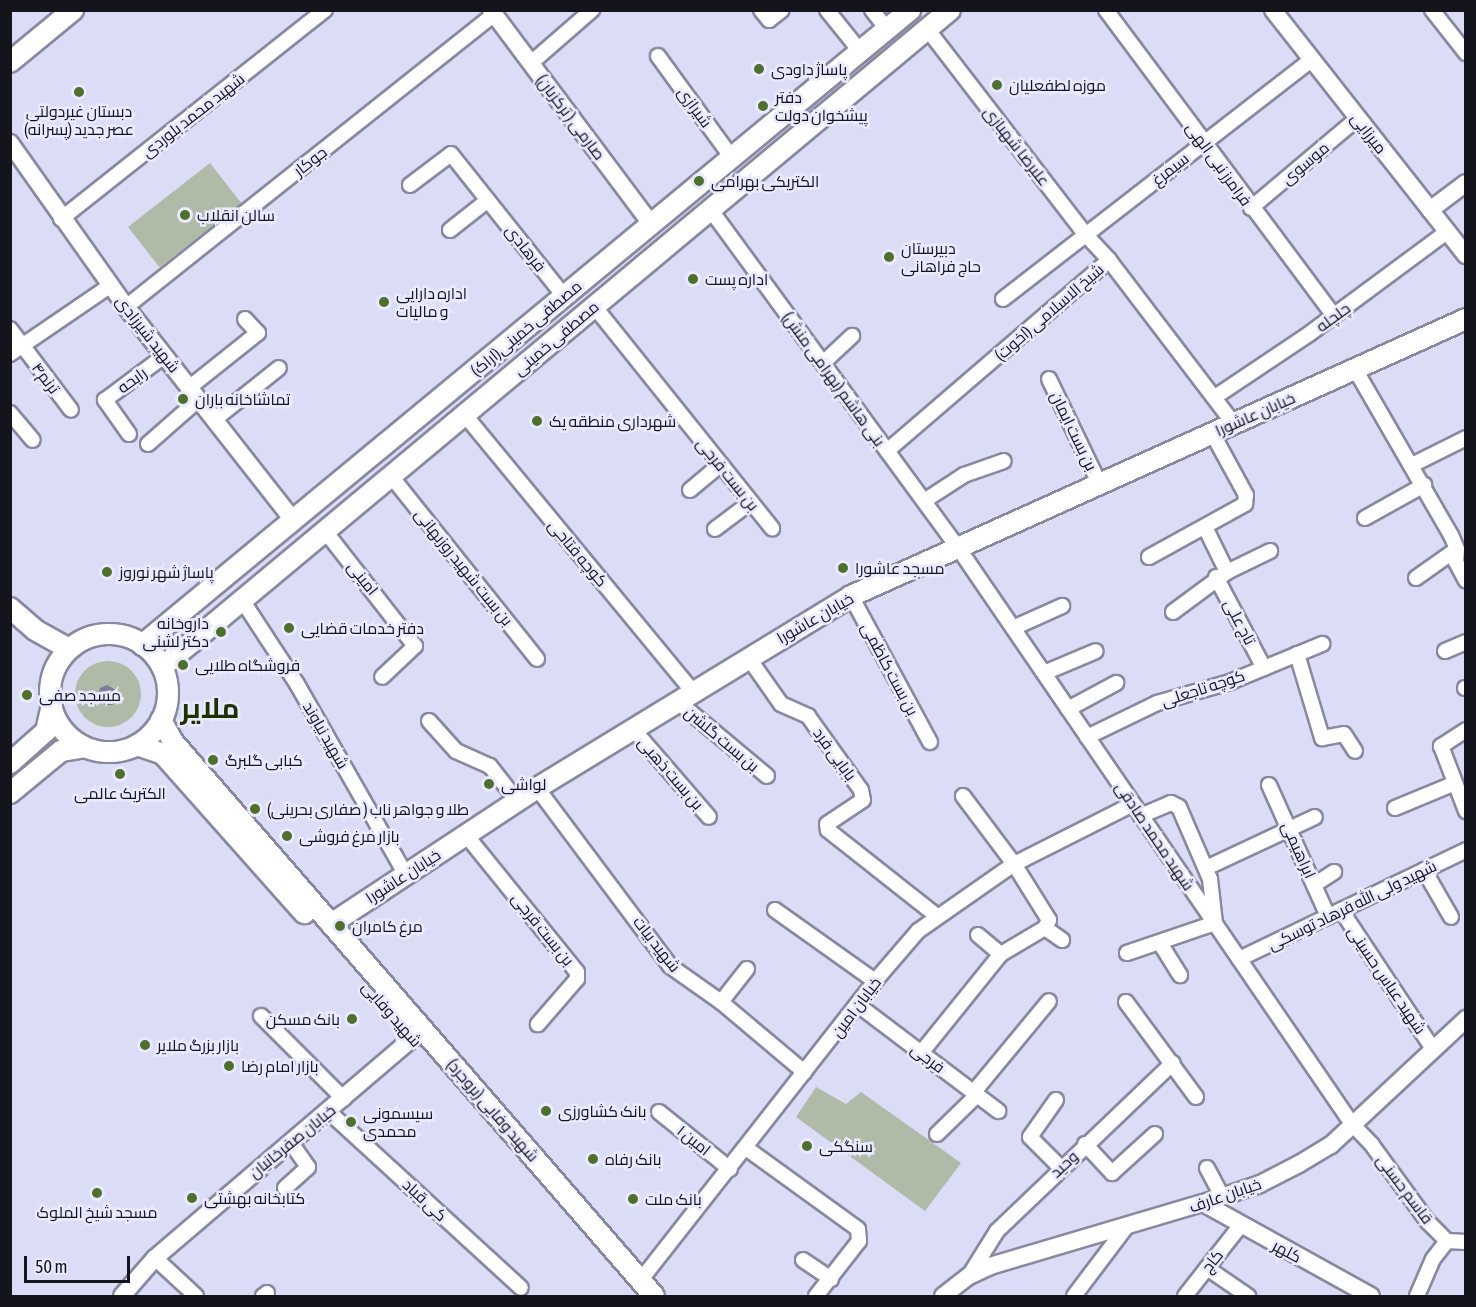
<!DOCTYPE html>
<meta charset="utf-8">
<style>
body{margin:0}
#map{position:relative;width:1476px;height:1307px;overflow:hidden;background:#dbdcf6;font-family:"Asap Condensed",Cairo,sans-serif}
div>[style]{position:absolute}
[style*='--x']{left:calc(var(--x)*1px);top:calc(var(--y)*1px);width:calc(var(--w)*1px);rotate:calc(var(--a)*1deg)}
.green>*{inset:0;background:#afbba6;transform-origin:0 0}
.round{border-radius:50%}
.water>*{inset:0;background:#7d7e9a}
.roads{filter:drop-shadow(2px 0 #8889a1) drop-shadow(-2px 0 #8889a1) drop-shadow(0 2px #8889a1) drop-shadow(0 -2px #8889a1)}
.minor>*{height:14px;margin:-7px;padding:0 7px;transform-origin:7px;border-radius:7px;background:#fff}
.tertiary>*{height:16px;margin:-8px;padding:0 8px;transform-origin:8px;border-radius:8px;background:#fff}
.secondary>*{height:20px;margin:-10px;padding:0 10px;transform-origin:10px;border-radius:10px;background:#fff}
.secondary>.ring{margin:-10px;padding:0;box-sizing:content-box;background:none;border:20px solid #fff;border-radius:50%}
.dots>*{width:16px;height:16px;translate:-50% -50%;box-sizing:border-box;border:3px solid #e9e9ff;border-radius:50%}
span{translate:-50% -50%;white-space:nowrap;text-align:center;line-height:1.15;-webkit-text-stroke:5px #e9e9ff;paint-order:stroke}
.poi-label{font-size:16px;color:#14141c}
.left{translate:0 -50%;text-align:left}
.right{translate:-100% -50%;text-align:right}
.street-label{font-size:16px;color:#14141c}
.town-label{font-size:28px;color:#1c3300;font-weight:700}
.frame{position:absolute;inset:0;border:12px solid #14141c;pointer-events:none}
.scale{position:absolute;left:24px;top:1256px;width:106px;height:27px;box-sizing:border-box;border:3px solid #14141c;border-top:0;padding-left:8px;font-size:18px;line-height:21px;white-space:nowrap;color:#14141c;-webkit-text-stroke:4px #e9e9ff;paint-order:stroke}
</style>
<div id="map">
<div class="green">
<i style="left:210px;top:163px;width:51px;height:104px;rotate:52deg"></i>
<i class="round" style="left:75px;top:661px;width:66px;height:66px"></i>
<i style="clip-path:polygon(816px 1087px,846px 1104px,861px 1092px,961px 1163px,925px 1211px,796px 1117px)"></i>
</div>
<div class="water">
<i style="clip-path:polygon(107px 685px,118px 691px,118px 701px,112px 705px,105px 705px,98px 698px,100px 688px)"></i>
</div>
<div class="roads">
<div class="minor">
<i style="--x:761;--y:10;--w:13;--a:51"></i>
<i style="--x:769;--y:20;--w:16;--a:-38"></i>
<i style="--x:827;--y:10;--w:53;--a:51.2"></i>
<i style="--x:872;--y:10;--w:24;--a:52"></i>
<i style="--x:1106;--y:10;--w:382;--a:53.3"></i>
<i style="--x:1432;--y:10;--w:55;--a:51.7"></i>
<i style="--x:928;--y:30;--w:257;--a:52.4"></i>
<i style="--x:1085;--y:234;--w:35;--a:47"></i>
<i style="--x:658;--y:56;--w:126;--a:54"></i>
<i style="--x:531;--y:63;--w:81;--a:-41"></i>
<i style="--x:410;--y:185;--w:51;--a:-37.1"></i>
<i style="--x:451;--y:154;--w:181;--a:51.5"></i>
<i style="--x:1251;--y:208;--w:140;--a:-40.1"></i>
<i style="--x:710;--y:209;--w:421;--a:53.8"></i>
<i style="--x:959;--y:549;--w:696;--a:55.65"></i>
<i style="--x:1352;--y:1124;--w:29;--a:46"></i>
<i style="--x:1372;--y:1145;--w:95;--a:54"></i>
<i style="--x:1428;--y:1222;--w:27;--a:45"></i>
<i style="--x:1447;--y:1241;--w:19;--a:3"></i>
<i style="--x:61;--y:219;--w:337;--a:-38.4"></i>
<i style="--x:450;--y:230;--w:48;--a:-38.3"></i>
<i style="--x:1003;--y:299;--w:391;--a:-37.8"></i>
<i style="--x:594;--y:306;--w:285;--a:51.3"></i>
<i style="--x:126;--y:307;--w:470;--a:-38.5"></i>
<i style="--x:10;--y:329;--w:101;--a:53"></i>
<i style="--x:10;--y:354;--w:122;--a:-34.3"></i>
<i style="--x:823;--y:363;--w:40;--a:-43"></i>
<i style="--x:1355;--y:369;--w:192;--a:60"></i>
<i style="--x:1451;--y:535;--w:15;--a:67"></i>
<i style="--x:1457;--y:549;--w:13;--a:94"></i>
<i style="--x:1456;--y:562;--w:21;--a:62"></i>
<i style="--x:1049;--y:379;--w:115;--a:64.3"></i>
<i style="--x:190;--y:387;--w:87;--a:-38.5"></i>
<i style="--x:258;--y:333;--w:19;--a:-133"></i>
<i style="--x:1215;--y:397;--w:113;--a:-33.8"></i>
<i style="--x:1309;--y:334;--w:172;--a:-36.5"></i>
<i style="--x:10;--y:413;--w:35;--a:50"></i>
<i style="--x:464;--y:414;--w:360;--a:50.5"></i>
<i style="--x:214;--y:420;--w:83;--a:-38.7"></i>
<i style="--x:129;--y:434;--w:42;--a:-125.2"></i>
<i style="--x:105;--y:400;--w:74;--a:-36.7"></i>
<i style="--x:148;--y:444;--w:67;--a:-41.3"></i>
<i style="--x:887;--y:451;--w:293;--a:-40.7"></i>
<i style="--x:1109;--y:260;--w:205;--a:52.7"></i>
<i style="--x:1412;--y:465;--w:60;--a:-26.6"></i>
<i style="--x:391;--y:476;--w:234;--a:51.4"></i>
<i style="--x:690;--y:490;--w:40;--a:-40"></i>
<i style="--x:924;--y:501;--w:48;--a:-33"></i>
<i style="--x:964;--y:475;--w:42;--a:-19.3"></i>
<i style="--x:1365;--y:518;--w:68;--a:-29.2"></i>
<i style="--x:715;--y:529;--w:45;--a:-36.9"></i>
<i style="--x:325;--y:531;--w:146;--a:52"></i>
<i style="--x:415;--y:646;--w:45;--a:136.8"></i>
<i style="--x:1149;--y:557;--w:110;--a:-28.9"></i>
<i style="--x:1245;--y:504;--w:9;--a:-84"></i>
<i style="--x:1246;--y:495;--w:71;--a:-118.7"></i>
<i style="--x:1227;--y:572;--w:48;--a:-26"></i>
<i style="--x:1216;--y:577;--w:103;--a:62.2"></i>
<i style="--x:1416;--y:578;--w:50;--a:-35.3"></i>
<i style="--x:851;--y:596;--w:166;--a:61.6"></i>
<i style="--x:242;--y:600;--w:100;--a:56.8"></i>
<i style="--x:297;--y:684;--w:218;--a:60.3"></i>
<i style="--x:1173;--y:612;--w:67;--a:-36.5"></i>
<i style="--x:1227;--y:572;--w:50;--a:-116.1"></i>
<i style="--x:1013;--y:628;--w:54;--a:-24.2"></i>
<i style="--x:1445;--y:651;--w:23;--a:-23"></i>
<i style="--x:1297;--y:654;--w:88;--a:73.4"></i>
<i style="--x:1322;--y:738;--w:22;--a:-10"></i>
<i style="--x:1344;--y:734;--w:20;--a:57"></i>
<i style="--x:748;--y:657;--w:57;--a:54.9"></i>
<i style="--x:781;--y:704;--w:30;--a:24"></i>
<i style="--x:808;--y:716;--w:91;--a:54.4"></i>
<i style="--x:861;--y:790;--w:10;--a:79"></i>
<i style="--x:863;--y:800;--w:43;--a:146.3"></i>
<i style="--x:827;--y:824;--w:6;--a:81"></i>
<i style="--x:828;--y:830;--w:139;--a:38.3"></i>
<i style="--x:1044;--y:673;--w:56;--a:-22.9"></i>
<i style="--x:1465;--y:688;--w:1;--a:0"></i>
<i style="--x:677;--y:701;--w:117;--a:39.8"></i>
<i style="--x:1068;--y:709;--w:55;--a:-28.4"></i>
<i style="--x:429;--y:721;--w:40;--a:48"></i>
<i style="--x:456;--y:751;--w:37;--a:24"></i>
<i style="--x:490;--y:766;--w:46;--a:52.1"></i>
<i style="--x:633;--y:729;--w:116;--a:49.2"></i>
<i style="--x:1466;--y:730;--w:30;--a:147"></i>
<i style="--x:1441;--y:746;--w:70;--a:69"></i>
<i style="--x:1087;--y:737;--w:78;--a:-25.9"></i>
<i style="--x:1157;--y:703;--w:76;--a:-16"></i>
<i style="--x:1230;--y:682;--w:100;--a:-22.4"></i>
<i style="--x:1269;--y:785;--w:144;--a:65.8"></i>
<i style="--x:537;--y:788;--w:222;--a:53.2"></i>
<i style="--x:670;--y:966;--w:62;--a:35.2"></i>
<i style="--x:721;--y:1002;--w:109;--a:40.1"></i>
<i style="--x:1395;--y:808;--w:63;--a:-22.5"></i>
<i style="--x:466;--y:835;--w:176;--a:51"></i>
<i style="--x:577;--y:972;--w:7;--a:90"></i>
<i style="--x:577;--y:979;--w:60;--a:130.9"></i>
<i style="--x:1206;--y:868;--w:120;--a:-25.1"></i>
<i style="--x:1424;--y:870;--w:54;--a:60.1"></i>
<i style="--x:1314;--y:885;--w:24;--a:-33"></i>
<i style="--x:775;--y:910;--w:123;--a:35.4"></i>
<i style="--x:1341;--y:910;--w:167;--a:56.5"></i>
<i style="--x:1045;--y:928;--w:21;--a:35"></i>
<i style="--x:978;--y:935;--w:30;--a:40"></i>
<i style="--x:1160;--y:943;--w:38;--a:58"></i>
<i style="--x:1127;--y:953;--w:93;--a:-18.8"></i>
<i style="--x:1215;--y:923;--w:44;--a:-96.5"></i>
<i style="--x:1210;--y:879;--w:78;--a:-113.3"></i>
<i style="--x:1179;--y:807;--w:9;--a:-153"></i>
<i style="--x:1171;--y:803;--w:33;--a:157"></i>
<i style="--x:1239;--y:959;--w:252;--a:-25.6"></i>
<i style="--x:721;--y:1002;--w:42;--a:-51.8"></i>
<i style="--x:1126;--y:1002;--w:118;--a:53.6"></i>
<i style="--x:858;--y:1005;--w:176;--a:37.1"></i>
<i style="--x:261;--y:1016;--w:117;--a:45"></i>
<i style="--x:921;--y:1053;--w:127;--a:-51.1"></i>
<i style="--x:1001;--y:954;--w:51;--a:-30.6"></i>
<i style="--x:1045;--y:928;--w:9;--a:-63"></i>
<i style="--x:1049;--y:920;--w:66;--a:-122"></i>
<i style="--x:1014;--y:864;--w:85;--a:-126.9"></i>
<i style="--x:973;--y:1093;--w:119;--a:-50.4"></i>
<i style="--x:1056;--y:1100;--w:45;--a:125.1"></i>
<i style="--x:1030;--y:1137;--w:42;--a:45"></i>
<i style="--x:329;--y:1112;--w:260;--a:42.5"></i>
<i style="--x:659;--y:1112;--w:91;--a:38.8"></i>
<i style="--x:937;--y:1134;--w:56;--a:-44.3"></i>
<i style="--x:1085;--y:1144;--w:40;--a:47"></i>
<i style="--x:1112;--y:1173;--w:58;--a:-42.2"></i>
<i style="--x:746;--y:1148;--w:138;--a:35.9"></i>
<i style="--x:858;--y:1229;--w:12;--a:85"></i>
<i style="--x:859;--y:1241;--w:70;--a:128"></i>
<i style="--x:1207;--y:1168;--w:32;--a:62"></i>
<i style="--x:285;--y:1188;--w:31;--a:-42"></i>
<i style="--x:308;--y:1167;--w:29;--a:-125"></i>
<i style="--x:155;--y:1258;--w:56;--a:42.8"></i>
<i style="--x:803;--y:1260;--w:34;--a:34"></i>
<i style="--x:1207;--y:1268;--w:50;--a:34.3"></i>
<i style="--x:969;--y:1276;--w:53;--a:-58.1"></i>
<i style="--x:997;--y:1231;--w:243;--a:-43.7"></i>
<i style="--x:640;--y:1281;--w:381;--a:-51.9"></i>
<i style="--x:875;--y:981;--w:66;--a:-49.3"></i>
<i style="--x:918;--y:931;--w:117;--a:-34.9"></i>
<i style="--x:1014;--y:864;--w:133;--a:-26.8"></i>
<i style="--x:263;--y:1296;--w:5;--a:-37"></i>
<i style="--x:1074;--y:1296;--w:88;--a:-52.9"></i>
<i style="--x:1185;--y:1296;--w:89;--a:-51.8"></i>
<i style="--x:1417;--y:1296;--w:40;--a:-66.6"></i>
<i style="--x:1433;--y:1259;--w:23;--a:-52"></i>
</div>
<div class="tertiary">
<i style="--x:491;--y:10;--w:267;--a:53.2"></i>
<i style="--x:1273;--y:10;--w:312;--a:51.8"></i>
<i style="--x:10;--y:143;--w:201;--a:54.7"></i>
<i style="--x:126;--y:307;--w:271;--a:51.9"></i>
<i style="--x:1430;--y:210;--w:45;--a:-36.9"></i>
<i style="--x:1203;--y:1203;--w:192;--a:29"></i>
<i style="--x:122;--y:1296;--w:50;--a:-49"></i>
<i style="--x:155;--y:1258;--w:339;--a:-40.5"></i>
<i style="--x:943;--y:1296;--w:33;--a:-38"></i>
<i style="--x:969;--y:1276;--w:23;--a:-25"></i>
<i style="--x:990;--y:1266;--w:222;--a:-16.5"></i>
<i style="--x:1203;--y:1203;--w:60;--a:-18.4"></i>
<i style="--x:1260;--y:1184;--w:44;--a:-27.1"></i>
<i style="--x:1299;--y:1164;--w:37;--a:-31"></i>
<i style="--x:1331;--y:1145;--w:185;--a:-43"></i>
</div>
<div class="secondary">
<i style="--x:10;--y:62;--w:82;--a:-39.5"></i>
<i style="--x:10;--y:608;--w:33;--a:41"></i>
<i style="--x:35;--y:630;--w:38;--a:29"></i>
<i class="ring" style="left:50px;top:634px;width:98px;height:98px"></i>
<i style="--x:142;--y:645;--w:997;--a:-39.58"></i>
<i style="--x:162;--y:667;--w:1026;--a:-39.82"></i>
<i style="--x:161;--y:720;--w:26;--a:61"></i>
<i style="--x:174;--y:743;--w:732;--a:49.04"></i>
<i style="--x:137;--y:745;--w:28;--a:19"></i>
<i style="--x:163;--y:754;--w:213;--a:48.4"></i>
<i style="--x:10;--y:763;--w:48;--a:-41.6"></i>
<i style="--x:46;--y:731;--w:26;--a:-77"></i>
<i style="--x:10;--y:793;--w:66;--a:-39.5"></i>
<i style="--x:61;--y:751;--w:24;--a:-9"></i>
<i style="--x:331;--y:924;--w:247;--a:-33.4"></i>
<i style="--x:537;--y:788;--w:368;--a:-31.4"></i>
<i style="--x:851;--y:596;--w:675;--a:-24.25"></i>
</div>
</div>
<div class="dots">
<i style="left:759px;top:69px;background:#4e712a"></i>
<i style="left:997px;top:85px;background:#4e712a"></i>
<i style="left:79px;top:92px;background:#4e712a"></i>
<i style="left:763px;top:106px;background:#4e712a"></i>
<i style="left:699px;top:181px;background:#4e712a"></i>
<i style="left:185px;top:215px;background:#4e712a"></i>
<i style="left:889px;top:257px;background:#4e712a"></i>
<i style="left:693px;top:279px;background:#4e712a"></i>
<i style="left:384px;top:302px;background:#4e712a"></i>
<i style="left:183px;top:399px;background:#4e712a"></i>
<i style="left:537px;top:421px;background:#4e712a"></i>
<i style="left:843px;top:568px;background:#4e712a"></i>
<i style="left:107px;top:572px;background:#4e712a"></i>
<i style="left:289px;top:628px;background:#4e712a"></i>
<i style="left:221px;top:632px;background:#4e712a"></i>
<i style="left:183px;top:665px;background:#4e712a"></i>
<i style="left:27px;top:695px;background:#4e712a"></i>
<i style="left:213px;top:760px;background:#4e712a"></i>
<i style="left:120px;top:774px;background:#4e712a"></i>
<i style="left:489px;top:784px;background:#4e712a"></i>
<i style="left:255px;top:809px;background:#4e712a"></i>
<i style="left:287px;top:836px;background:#4e712a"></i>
<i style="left:340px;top:926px;background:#4e712a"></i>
<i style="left:352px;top:1019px;background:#4e712a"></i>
<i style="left:145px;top:1045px;background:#4e712a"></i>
<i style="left:229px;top:1066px;background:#4e712a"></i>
<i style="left:546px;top:1111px;background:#4e712a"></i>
<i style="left:351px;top:1122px;background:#4e712a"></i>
<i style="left:807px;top:1146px;background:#4e712a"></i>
<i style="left:593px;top:1159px;background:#4e712a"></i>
<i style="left:97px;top:1193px;background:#4e712a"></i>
<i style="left:192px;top:1198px;background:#4e712a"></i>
<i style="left:633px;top:1199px;background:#4e712a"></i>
</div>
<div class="poi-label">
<span class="left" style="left:771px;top:69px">پاساژ داودی</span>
<span class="left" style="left:1009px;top:85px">موزه لطفعلیان</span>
<span class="left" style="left:775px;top:106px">دفتر<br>پیشخوان دولت</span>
<span style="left:79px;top:120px">دبستان غیردولتی<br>عصر جدید (پسرانه)</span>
<span class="left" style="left:711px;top:181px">الکتریکی بهرامی</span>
<span class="left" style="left:197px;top:215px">سالن انقلاب</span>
<span class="left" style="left:901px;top:257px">دبیرستان<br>حاج فراهانی</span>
<span class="left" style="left:705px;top:279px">اداره پست</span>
<span class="left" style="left:396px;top:302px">اداره دارایی<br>و مالیات</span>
<span class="left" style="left:195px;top:399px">تماشاخانه باران</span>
<span class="left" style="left:549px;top:421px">شهرداری منطقه یک</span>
<span class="left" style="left:855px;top:568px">مسجد عاشورا</span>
<span class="left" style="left:119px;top:572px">پاساژ شهر نوروز</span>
<span class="right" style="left:209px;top:632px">داروخانه<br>دکتر لشنی</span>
<span class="left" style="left:301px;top:628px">دفتر خدمات قضایی</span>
<span class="left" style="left:195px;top:665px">فروشگاه طلایی</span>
<span class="left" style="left:39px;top:695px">مسجد صفی</span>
<span class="left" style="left:225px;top:760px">کبابی گلبرگ</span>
<span class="left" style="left:501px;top:784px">لواشی</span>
<span style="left:120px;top:793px">الکتریک عالمی</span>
<span class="left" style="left:267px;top:809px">طلا و جواهر ناب ( صفاری بحرینی)</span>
<span class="left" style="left:299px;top:836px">بازار مرغ فروشی</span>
<span class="left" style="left:352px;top:926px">مرغ کامران</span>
<span class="right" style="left:340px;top:1019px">بانک مسکن</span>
<span class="left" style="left:157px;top:1045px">بازار بزرگ ملایر</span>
<span class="left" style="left:241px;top:1066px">بازار امام رضا</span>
<span class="left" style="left:558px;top:1111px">بانک کشاورزی</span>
<span class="left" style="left:363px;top:1122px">سیسمونی<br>محمدی</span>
<span class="left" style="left:819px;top:1146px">سنگکی</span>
<span class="left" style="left:605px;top:1159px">بانک رفاه</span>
<span class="left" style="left:204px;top:1198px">کتابخانه بهشتی</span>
<span class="left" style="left:645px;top:1199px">بانک ملت</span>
<span style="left:97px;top:1212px">مسجد شیخ الملوک</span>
</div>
<div class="street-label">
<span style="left:695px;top:107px;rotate:54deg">شیرازی</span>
<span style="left:193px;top:115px;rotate:-38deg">شهید محمد بلوردی</span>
<span style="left:571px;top:117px;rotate:53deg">صارمی ( ترکزبان)</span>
<span style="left:1369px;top:133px;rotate:52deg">میرزایی</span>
<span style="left:1017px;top:146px;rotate:52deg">علیرضا شهبازی</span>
<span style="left:310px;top:161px;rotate:-38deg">جوکار</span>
<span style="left:1305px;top:163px;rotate:-40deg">موسوی</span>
<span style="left:1219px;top:164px;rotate:54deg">فرامرز نبی الهی</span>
<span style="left:1170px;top:169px;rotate:-38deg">سیمرغ</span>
<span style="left:526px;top:248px;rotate:52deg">فرهادی</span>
<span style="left:1049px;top:312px;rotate:-41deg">شیخ الاسلامی (اخوت)</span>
<span style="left:1333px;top:317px;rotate:-36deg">چلچله</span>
<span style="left:526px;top:328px;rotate:-40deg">مصطفی خمینی(اراک)</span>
<span style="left:148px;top:334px;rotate:52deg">شهید شیرزادی</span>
<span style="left:556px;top:338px;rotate:-40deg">مصطفی خمینی</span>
<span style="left:46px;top:378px;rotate:53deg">ترنم۴</span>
<span style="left:834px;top:379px;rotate:54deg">بنی هاشم (بهرامی منش)</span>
<span style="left:132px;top:380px;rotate:-36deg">رایحه</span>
<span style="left:1255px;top:414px;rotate:-24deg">خیابان عاشورا</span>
<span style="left:1074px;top:431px;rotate:64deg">بن بست ایمان</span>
<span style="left:728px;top:474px;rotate:51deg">بن بست فرجی</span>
<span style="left:578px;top:553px;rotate:50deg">کوچه فتاحی</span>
<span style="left:464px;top:567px;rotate:51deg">بن بست شهید روزبهانی</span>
<span style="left:363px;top:578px;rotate:51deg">امینی</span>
<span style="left:815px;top:618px;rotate:-30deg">خیابان عاشورا</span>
<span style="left:1240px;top:622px;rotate:62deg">تاج علی</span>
<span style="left:890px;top:669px;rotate:62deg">بن بست کاظمی</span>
<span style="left:1203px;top:688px;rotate:-18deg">کوچه تاجعلی</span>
<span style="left:326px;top:735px;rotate:60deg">شهید نیاوند</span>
<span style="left:722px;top:739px;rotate:40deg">بن بست گلشن</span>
<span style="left:835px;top:754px;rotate:54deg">بابایی فرد</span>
<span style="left:671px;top:773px;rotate:49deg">بن بست ذهبی</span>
<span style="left:1155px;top:836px;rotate:56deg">شهید محمد صادقی</span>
<span style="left:1299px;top:850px;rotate:66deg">ابراهیمی</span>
<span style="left:403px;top:876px;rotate:-33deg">خیابان عاشورا</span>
<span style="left:1352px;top:905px;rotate:-26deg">شهید ولی الله فرهاد توسکی</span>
<span style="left:543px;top:929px;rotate:51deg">بن بست فرجی</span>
<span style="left:657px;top:944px;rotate:52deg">شهید بیات</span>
<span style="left:1387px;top:980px;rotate:56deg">شهید عباس حسینی</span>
<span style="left:856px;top:1007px;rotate:-53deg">خیابان امین</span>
<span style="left:392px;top:1014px;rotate:49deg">شهید وفایی</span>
<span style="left:928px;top:1058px;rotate:37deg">فرجی</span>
<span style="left:493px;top:1110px;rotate:49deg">شهید وفایی (بروجرد)</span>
<span style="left:694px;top:1140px;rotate:39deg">امین ۱</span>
<span style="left:292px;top:1141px;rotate:-39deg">خیابان صفرخانیان</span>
<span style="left:1064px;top:1164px;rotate:-43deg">وحید</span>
<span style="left:1405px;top:1189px;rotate:53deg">قاسم حسنی</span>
<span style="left:1225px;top:1195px;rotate:-19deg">خیابان عارف</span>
<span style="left:425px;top:1200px;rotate:43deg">کی قباد</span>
<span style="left:1287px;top:1251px;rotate:28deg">کلهر</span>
<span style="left:1212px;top:1261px;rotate:-51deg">کاج</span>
</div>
<div class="town-label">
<span style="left:210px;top:708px">ملایر</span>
</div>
<div class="frame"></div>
<div class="scale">50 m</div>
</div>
